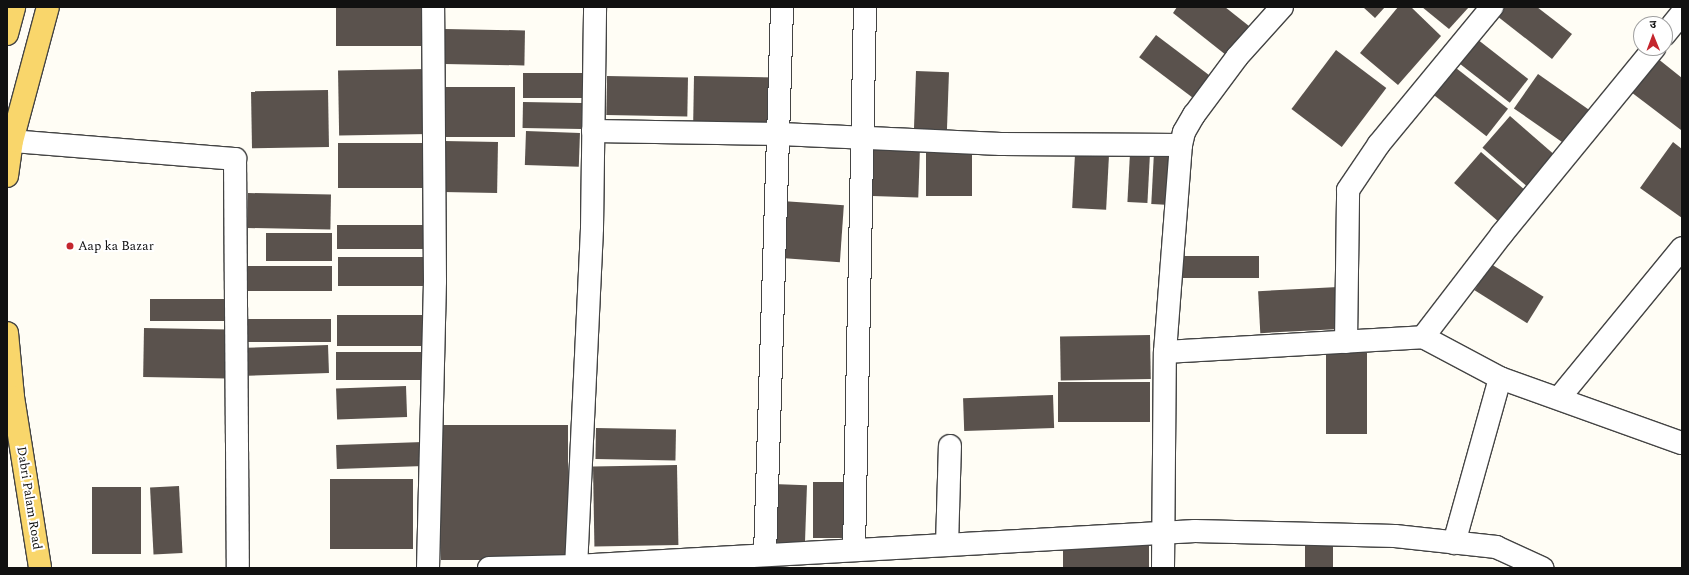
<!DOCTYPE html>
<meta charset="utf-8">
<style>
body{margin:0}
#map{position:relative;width:1689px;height:575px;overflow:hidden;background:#fffdf5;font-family:Spectral,"Noto Sans Devanagari",serif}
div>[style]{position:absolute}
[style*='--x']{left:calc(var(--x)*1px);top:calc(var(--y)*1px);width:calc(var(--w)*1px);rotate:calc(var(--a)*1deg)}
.building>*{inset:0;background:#5a524d;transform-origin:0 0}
.roads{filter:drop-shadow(1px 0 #444) drop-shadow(-1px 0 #444) drop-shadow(0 1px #444) drop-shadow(0 -1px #444)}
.minor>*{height:22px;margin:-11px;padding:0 11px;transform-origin:11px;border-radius:11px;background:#fff}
.major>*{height:22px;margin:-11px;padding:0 11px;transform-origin:11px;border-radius:11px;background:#f9d66b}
.dots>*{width:11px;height:11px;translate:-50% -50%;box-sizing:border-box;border:2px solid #fff;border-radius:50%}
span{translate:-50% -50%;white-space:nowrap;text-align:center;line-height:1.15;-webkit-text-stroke:4px #fff;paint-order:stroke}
.poi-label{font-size:13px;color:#111}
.left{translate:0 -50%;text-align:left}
.street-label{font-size:13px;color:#111}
.frame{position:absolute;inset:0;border:8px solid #111;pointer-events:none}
.north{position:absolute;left:1633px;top:16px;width:40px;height:40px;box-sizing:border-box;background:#fff;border:1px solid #a0a0a0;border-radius:50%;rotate:359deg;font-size:11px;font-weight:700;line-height:16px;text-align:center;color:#111}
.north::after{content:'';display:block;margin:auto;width:14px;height:18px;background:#c4262e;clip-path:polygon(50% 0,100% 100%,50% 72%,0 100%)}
</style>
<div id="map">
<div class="building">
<i style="left:336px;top:7px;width:91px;height:39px"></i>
<i style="clip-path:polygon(1177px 7px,1225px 7px,1254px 30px,1231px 59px,1173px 13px)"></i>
<i style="clip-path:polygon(1363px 7px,1385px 7px,1375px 18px)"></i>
<i style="clip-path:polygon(1398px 7px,1411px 7px,1441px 36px,1398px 85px,1360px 53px)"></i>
<i style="clip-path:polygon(1422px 7px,1469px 7px,1449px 29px)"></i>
<i style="clip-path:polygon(1504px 7px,1537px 7px,1572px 34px,1552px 59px,1497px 16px)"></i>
<i style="left:445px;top:29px;width:80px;height:35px;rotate:1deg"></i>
<i style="left:1156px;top:35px;width:75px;height:28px;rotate:37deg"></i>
<i style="left:1477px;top:39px;width:65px;height:30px;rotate:38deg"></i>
<i style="left:1336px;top:50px;width:63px;height:74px;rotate:37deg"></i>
<i style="clip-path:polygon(1657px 58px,1682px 78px,1681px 130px,1631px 92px)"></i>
<i style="left:1456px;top:68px;width:66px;height:35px;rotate:38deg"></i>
<i style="left:428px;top:69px;width:65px;height:90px;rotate:89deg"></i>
<i style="left:916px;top:71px;width:33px;height:61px;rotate:2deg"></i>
<i style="left:523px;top:73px;width:60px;height:25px"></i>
<i style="left:1538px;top:74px;width:67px;height:42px;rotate:35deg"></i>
<i style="left:607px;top:76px;width:81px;height:39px;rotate:1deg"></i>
<i style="left:694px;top:76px;width:84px;height:46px;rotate:1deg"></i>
<i style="left:442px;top:87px;width:73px;height:50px"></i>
<i style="left:328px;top:90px;width:57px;height:77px;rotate:89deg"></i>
<i style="left:523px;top:102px;width:59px;height:26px;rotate:1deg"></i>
<i style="left:1510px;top:116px;width:65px;height:42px;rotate:41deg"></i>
<i style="left:526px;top:131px;width:54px;height:34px;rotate:2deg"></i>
<i style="left:444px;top:141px;width:54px;height:51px;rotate:1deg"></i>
<i style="clip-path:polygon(1673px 142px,1682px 149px,1682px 218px,1640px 188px)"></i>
<i style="left:429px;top:143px;width:45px;height:91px;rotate:90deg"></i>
<i style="left:926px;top:143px;width:46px;height:53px"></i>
<i style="left:874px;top:147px;width:46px;height:49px;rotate:2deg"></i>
<i style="left:1154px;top:152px;width:19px;height:52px;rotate:3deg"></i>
<i style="left:1481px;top:152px;width:64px;height:41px;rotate:41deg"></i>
<i style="left:1130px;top:153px;width:20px;height:49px;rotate:3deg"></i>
<i style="left:1075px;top:154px;width:34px;height:54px;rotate:3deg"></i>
<i style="left:248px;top:193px;width:83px;height:35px;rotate:1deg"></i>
<i style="left:782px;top:201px;width:62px;height:57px;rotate:4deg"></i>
<i style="left:428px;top:225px;width:24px;height:91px;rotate:90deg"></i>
<i style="left:332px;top:233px;width:28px;height:66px;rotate:90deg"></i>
<i style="left:1259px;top:256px;width:22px;height:83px;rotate:90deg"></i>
<i style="left:424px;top:257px;width:29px;height:86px;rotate:90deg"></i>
<i style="left:1491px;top:264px;width:62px;height:31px;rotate:32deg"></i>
<i style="left:247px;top:266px;width:85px;height:25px"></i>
<i style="left:1338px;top:287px;width:42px;height:80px;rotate:87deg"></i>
<i style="left:150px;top:299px;width:84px;height:22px"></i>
<i style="left:424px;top:315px;width:31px;height:87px;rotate:90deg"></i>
<i style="left:248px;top:319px;width:83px;height:23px"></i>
<i style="left:144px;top:328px;width:84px;height:49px;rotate:1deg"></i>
<i style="left:1150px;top:335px;width:44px;height:90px;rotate:89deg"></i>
<i style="left:328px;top:345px;width:28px;height:82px;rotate:88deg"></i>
<i style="left:336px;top:352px;width:87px;height:28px"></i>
<i style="left:1326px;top:353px;width:41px;height:81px"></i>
<i style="left:1150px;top:382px;width:40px;height:92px;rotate:90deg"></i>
<i style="left:406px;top:386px;width:31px;height:70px;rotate:88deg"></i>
<i style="left:1053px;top:395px;width:33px;height:90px;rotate:88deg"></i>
<i style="left:441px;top:425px;width:127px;height:135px"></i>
<i style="left:596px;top:428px;width:80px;height:31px;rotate:1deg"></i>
<i style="left:423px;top:442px;width:24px;height:87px;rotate:88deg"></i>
<i style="left:677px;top:465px;width:80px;height:84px;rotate:89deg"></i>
<i style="left:330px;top:479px;width:83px;height:70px"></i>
<i style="left:813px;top:482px;width:40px;height:56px"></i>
<i style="left:773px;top:484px;width:34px;height:58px;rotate:2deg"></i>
<i style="left:179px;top:486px;width:67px;height:29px;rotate:87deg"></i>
<i style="left:92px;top:487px;width:49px;height:67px"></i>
<i style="left:1305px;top:540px;width:28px;height:28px"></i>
<i style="left:1149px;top:542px;width:26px;height:86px;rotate:90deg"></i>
</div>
<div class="roads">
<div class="minor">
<i style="--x:1665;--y:34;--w:27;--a:-51"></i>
<i style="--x:593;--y:131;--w:187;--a:0.9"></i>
<i style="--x:780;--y:134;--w:221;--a:2.6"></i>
<i style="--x:1001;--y:144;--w:180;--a:0.3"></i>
<i style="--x:12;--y:141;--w:224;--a:4.6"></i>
<i style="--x:235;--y:159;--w:409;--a:89.6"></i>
<i style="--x:1423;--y:337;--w:130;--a:-52.5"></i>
<i style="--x:1502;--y:234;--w:240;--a:-50.7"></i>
<i style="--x:1346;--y:342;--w:152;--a:-89.2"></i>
<i style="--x:1348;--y:190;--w:55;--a:-56"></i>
<i style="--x:1379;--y:144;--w:178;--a:-50.5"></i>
<i style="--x:1165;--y:352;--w:258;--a:-3.3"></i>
<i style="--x:1423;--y:337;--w:87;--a:28"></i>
<i style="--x:1500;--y:378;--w:193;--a:19.7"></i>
<i style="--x:1559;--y:398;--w:194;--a:-50.6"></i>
<i style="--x:1454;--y:543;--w:171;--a:-74.4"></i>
<i style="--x:947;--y:545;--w:99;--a:-88.3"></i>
<i style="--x:854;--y:550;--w:543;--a:-88.84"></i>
<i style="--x:765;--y:555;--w:548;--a:-88.22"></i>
<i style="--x:428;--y:568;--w:287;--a:-88.6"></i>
<i style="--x:435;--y:281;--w:274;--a:-90.4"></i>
<i style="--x:489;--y:568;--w:87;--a:-1.3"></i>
<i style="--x:576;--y:566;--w:620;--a:-3.24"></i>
<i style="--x:1195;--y:531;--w:200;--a:1.4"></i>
<i style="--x:1395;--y:536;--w:102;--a:6.2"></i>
<i style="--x:1496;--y:547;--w:51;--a:24.5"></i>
<i style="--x:576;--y:568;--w:340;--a:-87.3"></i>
<i style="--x:592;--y:228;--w:221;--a:-89.2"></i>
<i style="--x:1163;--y:568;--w:216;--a:-89.5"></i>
<i style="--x:1165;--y:352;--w:208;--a:-85.6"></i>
<i style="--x:1181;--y:145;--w:13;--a:-77"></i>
<i style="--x:1184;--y:132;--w:20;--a:-60"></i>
<i style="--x:1194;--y:115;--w:72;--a:-53.4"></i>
<i style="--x:1237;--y:57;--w:67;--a:-48"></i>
</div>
<div class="major">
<i style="--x:7;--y:34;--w:28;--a:-75"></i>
<i style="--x:7;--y:176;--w:35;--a:-82"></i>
<i style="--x:12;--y:141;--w:139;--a:-75"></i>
<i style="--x:7;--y:333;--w:64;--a:84.6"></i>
<i style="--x:13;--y:397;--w:173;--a:81"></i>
</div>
</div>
<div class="dots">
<i style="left:70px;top:246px;background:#c4262e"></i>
</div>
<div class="poi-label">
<span class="left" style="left:78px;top:246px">Aap ka Bazar</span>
</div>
<div class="street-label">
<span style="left:29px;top:498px;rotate:81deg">Dabri Palam Road</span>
</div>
<div class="frame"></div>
<div class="north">उ</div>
</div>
